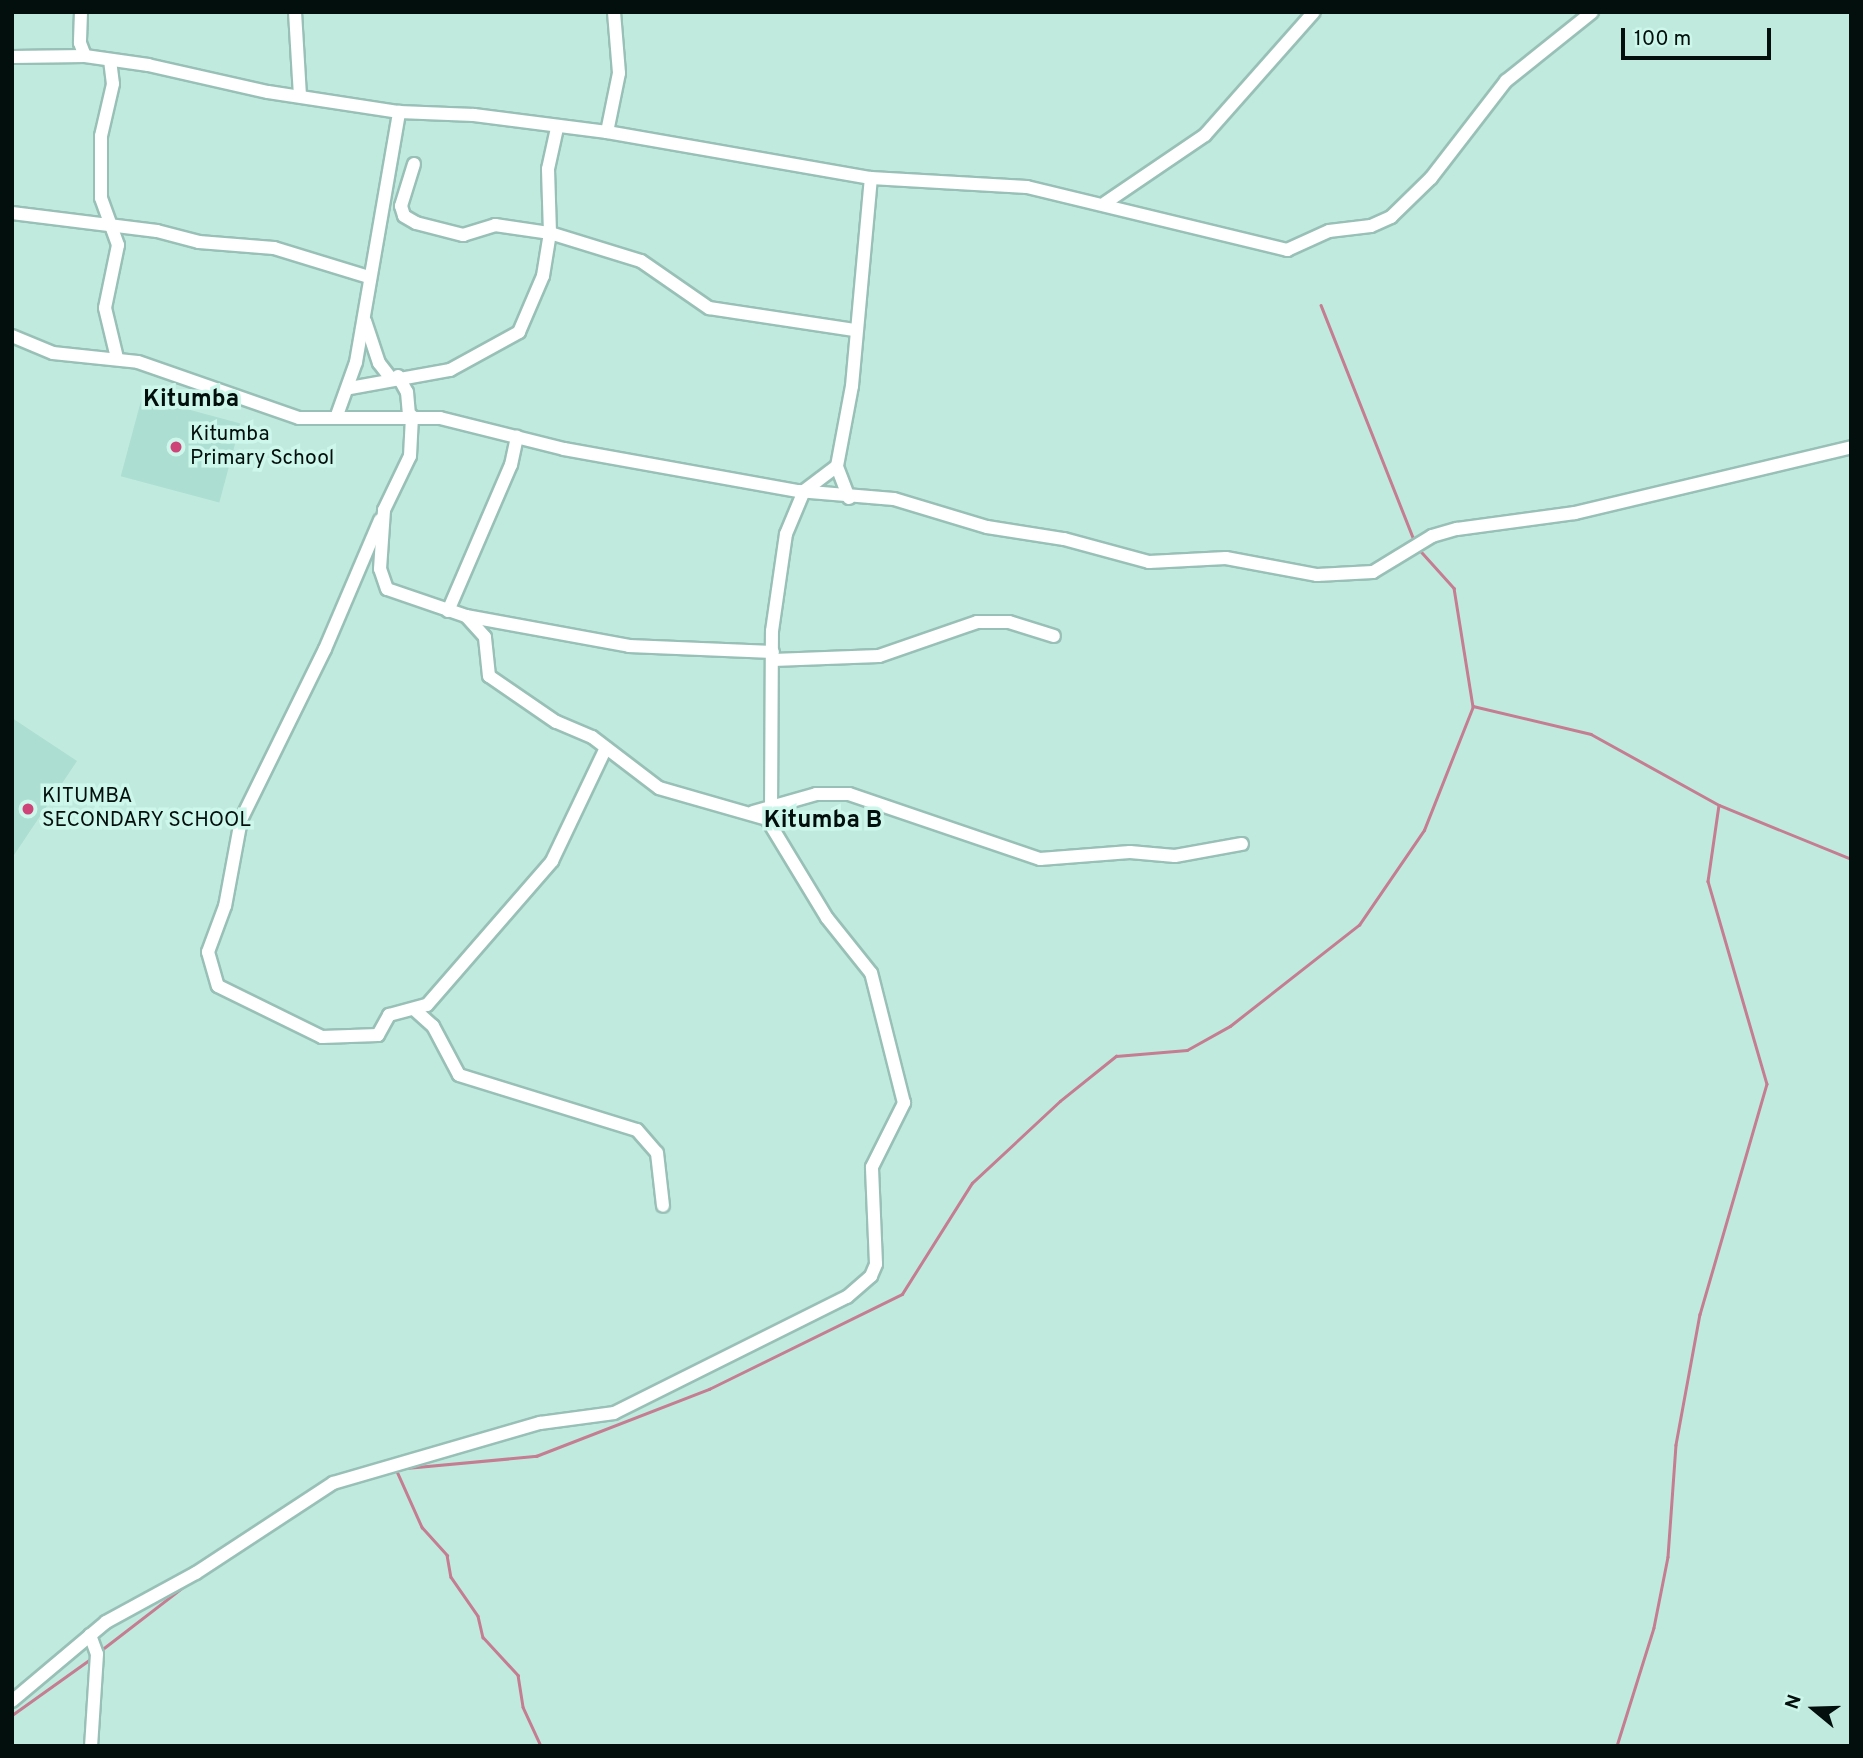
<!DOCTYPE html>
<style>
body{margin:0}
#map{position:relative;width:1863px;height:1758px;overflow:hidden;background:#c1eadf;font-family:Overpass,sans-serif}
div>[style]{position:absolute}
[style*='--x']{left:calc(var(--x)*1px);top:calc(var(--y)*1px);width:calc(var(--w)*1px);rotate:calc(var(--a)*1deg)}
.built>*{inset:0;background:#acded1;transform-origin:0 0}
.stream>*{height:2.5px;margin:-1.25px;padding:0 1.25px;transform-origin:1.25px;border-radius:1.25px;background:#c47d91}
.roads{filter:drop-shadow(2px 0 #99c0b6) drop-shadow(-2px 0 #99c0b6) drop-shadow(0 2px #99c0b6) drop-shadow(0 -2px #99c0b6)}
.minor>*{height:12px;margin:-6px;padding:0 6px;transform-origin:6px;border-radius:6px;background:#fff}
.dots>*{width:19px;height:19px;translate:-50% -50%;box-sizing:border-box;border:4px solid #cef7ec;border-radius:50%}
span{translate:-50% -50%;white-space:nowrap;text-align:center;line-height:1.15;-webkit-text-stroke:7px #cef7ec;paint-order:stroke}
.poi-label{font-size:21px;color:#020f0c}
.left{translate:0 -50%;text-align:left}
.quarter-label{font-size:24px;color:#020f0c;font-weight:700}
.frame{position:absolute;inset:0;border:14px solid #020f0c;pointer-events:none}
.north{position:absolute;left:1779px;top:1674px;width:70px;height:70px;-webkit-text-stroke:5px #cef7ec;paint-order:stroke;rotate:289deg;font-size:19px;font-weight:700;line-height:28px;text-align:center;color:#020f0c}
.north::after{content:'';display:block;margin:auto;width:24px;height:32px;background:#020f0c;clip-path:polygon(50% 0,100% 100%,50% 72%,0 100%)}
.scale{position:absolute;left:1621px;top:28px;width:150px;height:32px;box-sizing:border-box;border:4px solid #020f0c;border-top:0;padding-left:9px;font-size:21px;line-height:24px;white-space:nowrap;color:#020f0c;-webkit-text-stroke:5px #cef7ec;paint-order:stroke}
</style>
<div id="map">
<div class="built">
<i style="left:142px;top:397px;width:102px;height:82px;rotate:15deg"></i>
<i style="clip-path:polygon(12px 718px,77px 761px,12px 858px)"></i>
</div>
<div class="stream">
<i style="--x:1321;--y:305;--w:255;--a:68.4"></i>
<i style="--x:1418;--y:548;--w:54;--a:48"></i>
<i style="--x:1454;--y:588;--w:120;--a:80.9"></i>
<i style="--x:1719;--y:805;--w:143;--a:22.2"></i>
<i style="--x:406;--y:1468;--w:131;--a:-5.3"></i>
<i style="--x:536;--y:1456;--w:186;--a:-21.2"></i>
<i style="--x:709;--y:1389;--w:215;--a:-26.2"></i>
<i style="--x:902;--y:1294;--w:131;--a:-57.8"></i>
<i style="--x:972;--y:1183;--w:120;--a:-43"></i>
<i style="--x:1060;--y:1101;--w:72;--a:-38.8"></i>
<i style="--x:1116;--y:1056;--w:71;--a:-4.8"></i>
<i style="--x:1187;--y:1050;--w:49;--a:-29.2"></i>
<i style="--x:1230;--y:1026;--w:164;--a:-38.1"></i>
<i style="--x:1359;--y:925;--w:115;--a:-55.6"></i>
<i style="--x:1424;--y:830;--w:133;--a:-68.4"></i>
<i style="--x:1473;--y:706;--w:121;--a:13.3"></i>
<i style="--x:1591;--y:734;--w:146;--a:29"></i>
<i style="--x:1719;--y:805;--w:77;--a:98.2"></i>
<i style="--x:1708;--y:881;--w:211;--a:73.8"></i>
<i style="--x:1767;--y:1084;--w:240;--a:106.2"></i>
<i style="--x:1700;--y:1314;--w:133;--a:100.4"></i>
<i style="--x:1676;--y:1445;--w:112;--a:94.1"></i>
<i style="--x:1668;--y:1557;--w:72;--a:101.2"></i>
<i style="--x:1654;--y:1628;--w:124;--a:107.4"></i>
<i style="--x:396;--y:1469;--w:64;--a:65.9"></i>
<i style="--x:422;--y:1527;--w:38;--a:48"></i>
<i style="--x:447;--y:1555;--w:22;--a:80"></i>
<i style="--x:451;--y:1577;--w:47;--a:55.3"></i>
<i style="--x:478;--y:1616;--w:22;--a:77"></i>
<i style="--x:483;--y:1637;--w:52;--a:47.4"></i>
<i style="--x:518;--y:1675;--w:32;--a:81"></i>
<i style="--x:523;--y:1707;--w:43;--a:65.2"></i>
<i style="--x:100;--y:1651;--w:105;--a:-37.6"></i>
<i style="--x:12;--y:1715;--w:98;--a:-35.5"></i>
</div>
<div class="roads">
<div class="minor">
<i style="--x:81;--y:12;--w:31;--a:92"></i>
<i style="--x:80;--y:43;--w:14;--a:69"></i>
<i style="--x:295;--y:12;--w:83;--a:86.6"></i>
<i style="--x:12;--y:57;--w:73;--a:-0.8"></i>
<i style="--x:85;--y:56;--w:64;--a:8.1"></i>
<i style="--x:148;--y:65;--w:123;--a:12.7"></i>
<i style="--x:268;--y:92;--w:133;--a:8.7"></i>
<i style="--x:399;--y:112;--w:75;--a:2.3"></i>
<i style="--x:474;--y:115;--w:134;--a:7.3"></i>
<i style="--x:607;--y:132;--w:268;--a:9.9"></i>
<i style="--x:871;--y:178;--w:156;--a:3.3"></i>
<i style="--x:1027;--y:187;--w:268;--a:13.6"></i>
<i style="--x:1287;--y:250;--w:46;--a:-24.3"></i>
<i style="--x:1329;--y:231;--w:42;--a:-6.8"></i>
<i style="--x:1371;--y:226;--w:22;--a:-24"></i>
<i style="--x:1391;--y:217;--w:56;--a:-44.3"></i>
<i style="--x:1431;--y:178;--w:123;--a:-52.3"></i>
<i style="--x:1506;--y:81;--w:110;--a:-38.7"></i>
<i style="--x:110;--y:60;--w:24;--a:83"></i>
<i style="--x:113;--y:84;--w:53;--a:103"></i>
<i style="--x:101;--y:136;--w:62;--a:90"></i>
<i style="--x:101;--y:198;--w:50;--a:70.1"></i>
<i style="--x:118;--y:245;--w:64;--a:101.7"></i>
<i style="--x:105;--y:308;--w:51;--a:76.5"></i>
<i style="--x:607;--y:132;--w:60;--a:-78.5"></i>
<i style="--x:619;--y:73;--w:61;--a:-94.7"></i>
<i style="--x:414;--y:164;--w:44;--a:107.2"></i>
<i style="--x:401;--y:206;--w:10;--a:73"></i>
<i style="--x:404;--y:216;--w:14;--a:30"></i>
<i style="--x:416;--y:223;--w:49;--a:14.3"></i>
<i style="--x:463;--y:235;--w:34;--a:-17"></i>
<i style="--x:495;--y:225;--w:56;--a:8.3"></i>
<i style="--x:550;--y:233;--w:95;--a:17.1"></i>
<i style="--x:641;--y:261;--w:83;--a:34.7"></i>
<i style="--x:709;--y:308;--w:147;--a:8.6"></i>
<i style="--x:1105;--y:203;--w:121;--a:-34.2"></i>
<i style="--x:1205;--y:135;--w:164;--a:-48.5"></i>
<i style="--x:12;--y:213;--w:146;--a:7.1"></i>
<i style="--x:157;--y:231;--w:43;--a:14.7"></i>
<i style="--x:199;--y:242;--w:75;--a:4.6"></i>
<i style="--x:274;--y:248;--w:99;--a:17"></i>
<i style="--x:365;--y:321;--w:44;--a:71.6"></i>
<i style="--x:379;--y:363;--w:18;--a:52"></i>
<i style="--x:12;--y:336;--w:44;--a:22.5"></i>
<i style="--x:53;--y:353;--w:85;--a:6"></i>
<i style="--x:138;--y:362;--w:170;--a:19.2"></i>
<i style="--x:299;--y:418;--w:141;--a:0"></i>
<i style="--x:440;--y:418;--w:128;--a:14"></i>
<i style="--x:564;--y:449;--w:238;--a:10.2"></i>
<i style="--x:798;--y:491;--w:96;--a:4.8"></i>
<i style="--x:894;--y:499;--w:97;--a:16.8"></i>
<i style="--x:987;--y:527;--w:78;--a:8.9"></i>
<i style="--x:1064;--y:539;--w:88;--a:15.1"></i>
<i style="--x:1149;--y:562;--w:77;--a:-3"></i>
<i style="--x:1226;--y:558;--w:93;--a:10.6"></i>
<i style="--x:1317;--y:575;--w:56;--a:-3.1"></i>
<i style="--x:1373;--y:572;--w:69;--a:-31.4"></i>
<i style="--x:1432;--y:536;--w:26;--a:-16"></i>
<i style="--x:1457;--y:529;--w:119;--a:-7.7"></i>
<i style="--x:1575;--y:513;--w:284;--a:-13.4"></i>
<i style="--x:398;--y:376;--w:18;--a:61"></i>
<i style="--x:407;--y:392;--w:24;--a:85"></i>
<i style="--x:350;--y:388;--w:102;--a:-10.2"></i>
<i style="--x:450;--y:370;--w:79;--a:-28.8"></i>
<i style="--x:519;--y:332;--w:61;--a:-66.8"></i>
<i style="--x:543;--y:276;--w:44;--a:-80.8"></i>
<i style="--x:550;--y:233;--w:64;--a:-91.8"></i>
<i style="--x:548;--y:169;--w:42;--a:-77.6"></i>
<i style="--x:336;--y:418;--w:59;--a:-70.3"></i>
<i style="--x:356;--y:362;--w:254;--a:-80.2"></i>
<i style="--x:849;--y:498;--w:34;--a:-111"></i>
<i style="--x:837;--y:466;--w:81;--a:-79.4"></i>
<i style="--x:852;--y:386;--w:209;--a:-84.8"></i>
<i style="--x:380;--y:520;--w:140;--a:113.1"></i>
<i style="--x:325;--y:649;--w:191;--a:116.2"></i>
<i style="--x:241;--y:820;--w:87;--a:100.5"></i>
<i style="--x:225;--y:906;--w:49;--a:110.3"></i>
<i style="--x:208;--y:952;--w:35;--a:74"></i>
<i style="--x:218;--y:986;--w:116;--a:26.1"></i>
<i style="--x:322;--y:1037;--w:56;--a:-2"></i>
<i style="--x:378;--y:1035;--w:23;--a:-61"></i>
<i style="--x:389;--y:1015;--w:39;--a:-15"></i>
<i style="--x:427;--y:1005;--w:191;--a:-49"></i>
<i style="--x:552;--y:861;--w:125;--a:-64.5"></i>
<i style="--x:448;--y:611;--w:159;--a:-66.7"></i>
<i style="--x:511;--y:465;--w:29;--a:-78"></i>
<i style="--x:466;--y:616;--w:166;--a:10.4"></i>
<i style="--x:629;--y:646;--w:144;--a:2.4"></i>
<i style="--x:773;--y:660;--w:106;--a:-2.2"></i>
<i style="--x:879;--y:656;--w:104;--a:-19.1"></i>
<i style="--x:977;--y:622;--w:32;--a:0"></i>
<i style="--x:1009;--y:622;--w:47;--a:17.3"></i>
<i style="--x:753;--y:812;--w:66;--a:-15.9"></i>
<i style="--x:816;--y:794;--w:33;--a:0"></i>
<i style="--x:849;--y:794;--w:202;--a:18.8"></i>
<i style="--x:1040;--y:859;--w:90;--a:-4.4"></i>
<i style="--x:1130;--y:852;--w:45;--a:5.1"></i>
<i style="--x:1175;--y:856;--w:68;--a:-10.2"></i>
<i style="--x:771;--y:814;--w:183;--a:-89.7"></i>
<i style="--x:772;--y:631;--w:98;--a:-81.8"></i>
<i style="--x:786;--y:534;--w:47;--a:-67.3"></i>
<i style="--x:804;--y:491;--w:41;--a:-37.1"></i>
<i style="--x:415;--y:1010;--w:24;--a:42"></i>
<i style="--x:433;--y:1026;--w:55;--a:62"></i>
<i style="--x:459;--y:1075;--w:186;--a:17.2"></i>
<i style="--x:637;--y:1130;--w:30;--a:49"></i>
<i style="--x:657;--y:1153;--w:53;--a:83.5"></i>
<i style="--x:90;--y:1635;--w:20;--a:70"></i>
<i style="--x:97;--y:1654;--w:92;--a:93.7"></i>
<i style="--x:12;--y:1701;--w:123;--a:-40"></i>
<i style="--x:106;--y:1622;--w:102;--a:-28.6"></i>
<i style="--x:196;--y:1573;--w:164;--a:-33.3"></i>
<i style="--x:333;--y:1483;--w:216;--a:-16.2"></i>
<i style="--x:540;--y:1423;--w:75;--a:-7.7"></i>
<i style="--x:614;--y:1413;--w:260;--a:-26.5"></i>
<i style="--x:847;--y:1297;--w:32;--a:-41"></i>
<i style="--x:871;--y:1276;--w:13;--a:-67"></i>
<i style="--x:876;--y:1264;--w:97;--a:-92.4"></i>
<i style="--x:872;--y:1167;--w:72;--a:-63.4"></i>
<i style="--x:904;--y:1103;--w:134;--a:-104.2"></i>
<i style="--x:871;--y:973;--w:70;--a:-128.7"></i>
<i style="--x:827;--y:918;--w:116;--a:-121.2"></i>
<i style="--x:767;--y:819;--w:112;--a:-164"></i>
<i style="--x:659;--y:788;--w:84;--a:-142.7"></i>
<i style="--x:592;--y:737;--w:39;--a:-157"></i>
<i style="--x:556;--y:722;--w:81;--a:-145.5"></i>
<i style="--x:489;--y:676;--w:39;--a:-96"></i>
<i style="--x:485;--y:637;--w:28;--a:-132"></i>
<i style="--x:466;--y:616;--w:83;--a:-161.1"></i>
<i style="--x:387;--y:589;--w:21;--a:-109"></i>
<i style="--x:380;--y:569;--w:59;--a:-86.1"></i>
<i style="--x:384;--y:510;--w:60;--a:-64.3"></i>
<i style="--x:410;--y:456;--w:40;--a:-87.1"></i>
</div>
</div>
<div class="dots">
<i style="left:176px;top:447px;background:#ce4378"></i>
<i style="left:28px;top:809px;background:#ce4378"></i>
</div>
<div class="poi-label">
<span class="left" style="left:190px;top:447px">Kitumba<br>Primary School</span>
<span class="left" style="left:42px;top:809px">KITUMBA<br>SECONDARY SCHOOL</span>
</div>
<div class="quarter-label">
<span style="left:191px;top:401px">Kitumba</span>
<span style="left:823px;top:822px">Kitumba B</span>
</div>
<div class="frame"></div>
<div class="north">N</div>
<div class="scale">100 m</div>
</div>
